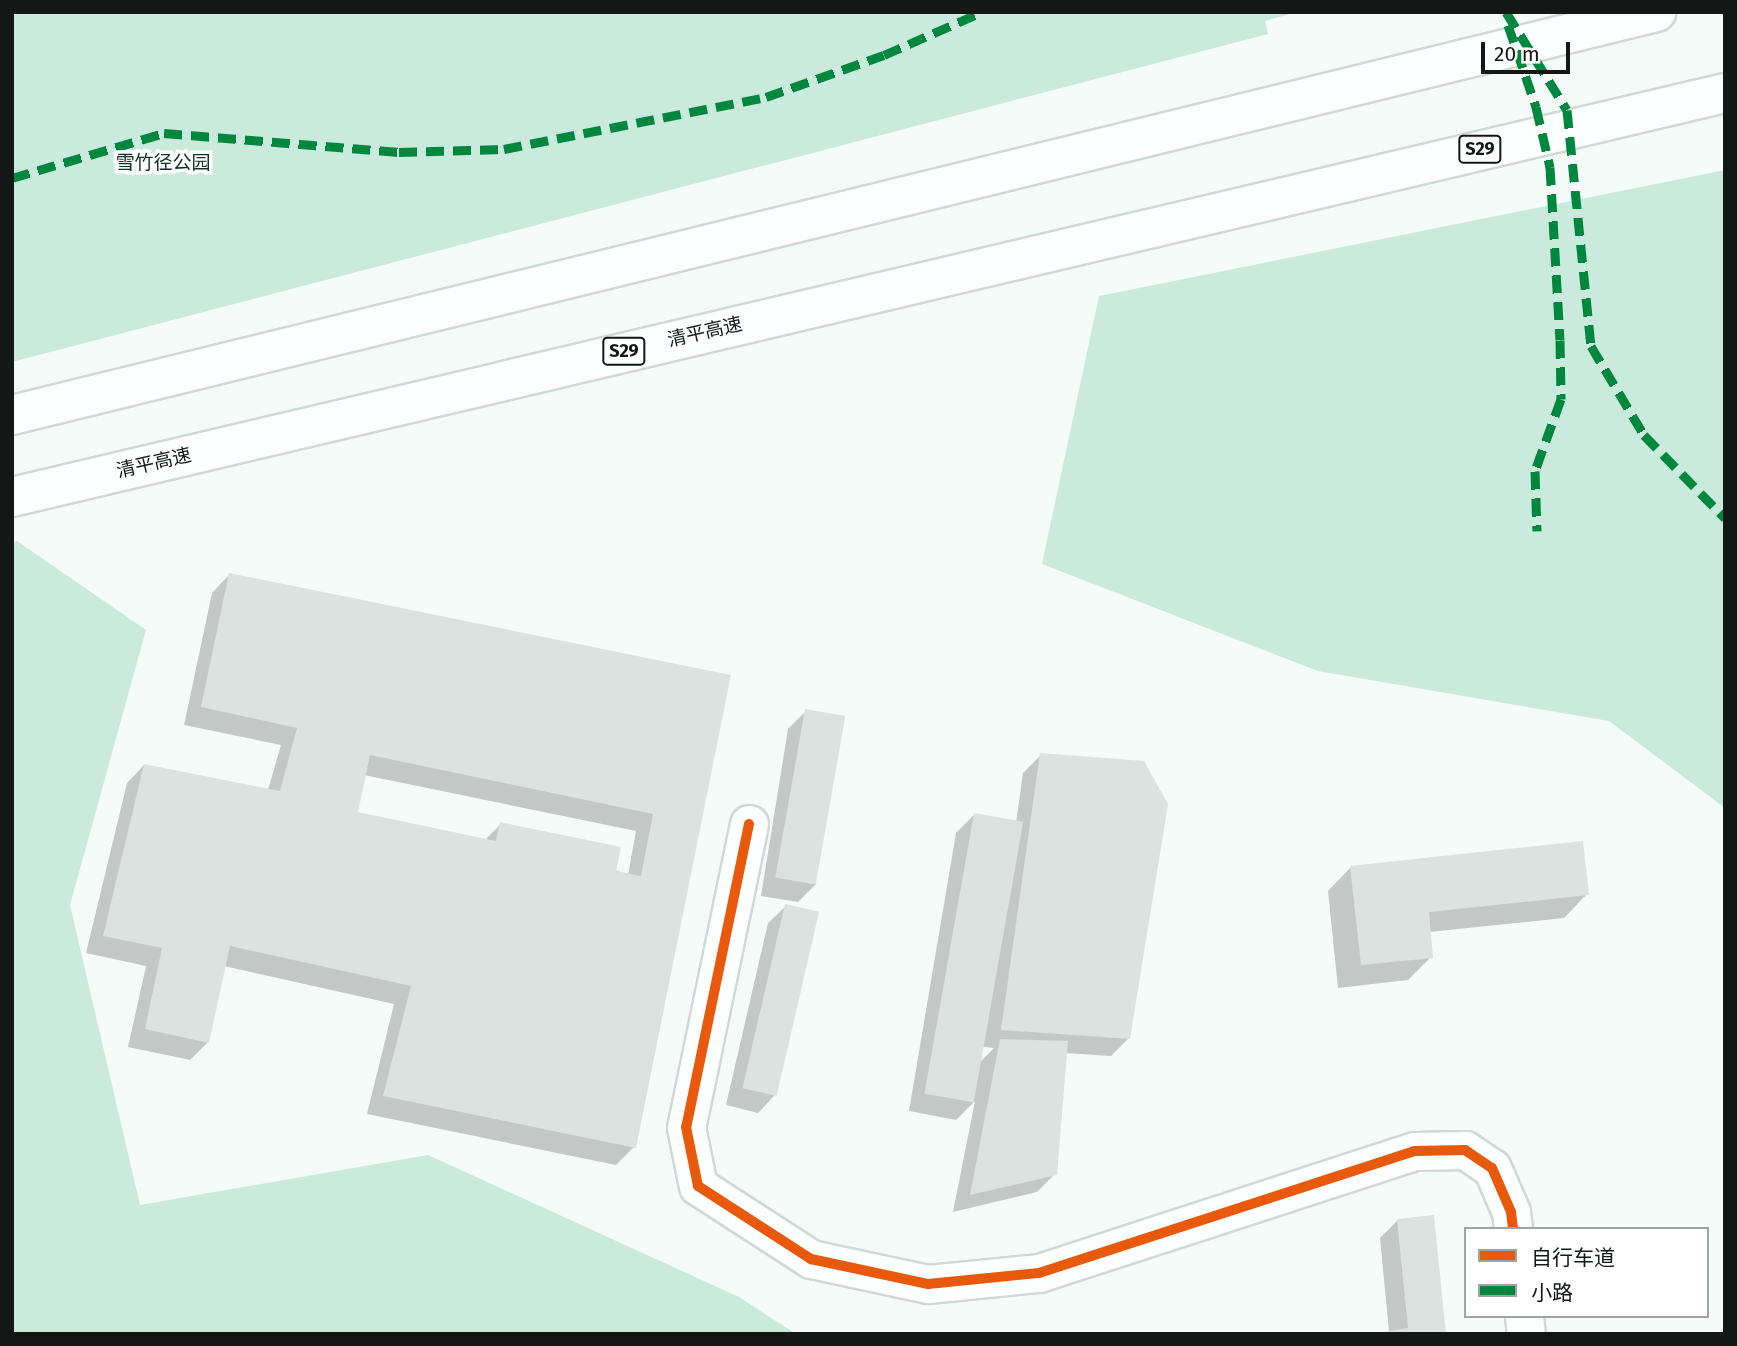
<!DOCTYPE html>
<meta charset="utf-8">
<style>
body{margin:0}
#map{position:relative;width:1737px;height:1346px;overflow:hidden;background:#f4fbf8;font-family:"Fira Sans","Noto Sans SC",sans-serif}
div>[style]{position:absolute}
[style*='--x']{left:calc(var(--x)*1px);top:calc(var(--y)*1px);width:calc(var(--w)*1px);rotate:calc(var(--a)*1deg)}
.green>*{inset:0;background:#caeade}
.shadow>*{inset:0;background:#0003}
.building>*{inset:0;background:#dce2e0;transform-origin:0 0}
.roads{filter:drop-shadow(2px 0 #d2d8d5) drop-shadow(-2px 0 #d2d8d5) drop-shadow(0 2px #d2d8d5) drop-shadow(0 -2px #d2d8d5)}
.minor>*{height:37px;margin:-18.5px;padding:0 18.5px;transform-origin:18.5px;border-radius:18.5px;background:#fdfefe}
.highway>*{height:38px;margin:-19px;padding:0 19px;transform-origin:19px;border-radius:19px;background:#fdfefe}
.quiet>*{height:9px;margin-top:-4.5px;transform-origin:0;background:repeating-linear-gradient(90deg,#00873e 0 18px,transparent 0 27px)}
.cycleway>*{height:10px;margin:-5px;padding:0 5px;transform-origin:5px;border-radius:5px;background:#e8590c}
span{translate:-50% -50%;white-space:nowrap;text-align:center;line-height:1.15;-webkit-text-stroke:7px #fff;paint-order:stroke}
.shield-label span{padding:2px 5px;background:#fff;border:2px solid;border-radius:5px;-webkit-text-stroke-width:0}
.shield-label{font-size:18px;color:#131716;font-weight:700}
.park-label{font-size:19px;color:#0d3227}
.street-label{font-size:19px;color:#131716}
.frame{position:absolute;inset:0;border:14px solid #131716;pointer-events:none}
.legend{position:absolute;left:1464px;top:1227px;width:245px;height:91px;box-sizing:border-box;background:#fff;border:2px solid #a1a2a2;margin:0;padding:9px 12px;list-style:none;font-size:21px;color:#131716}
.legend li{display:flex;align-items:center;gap:14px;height:35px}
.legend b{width:35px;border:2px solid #a1a2a2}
.scale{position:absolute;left:1481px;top:42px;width:89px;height:32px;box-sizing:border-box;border:4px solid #131716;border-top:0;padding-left:9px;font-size:21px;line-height:24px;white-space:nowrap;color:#131716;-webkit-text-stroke:5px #fff;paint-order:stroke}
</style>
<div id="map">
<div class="green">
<i style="clip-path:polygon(12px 12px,1297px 12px,1265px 21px,1268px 34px,12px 362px)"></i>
<i style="clip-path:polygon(1725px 170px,1725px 808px,1609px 721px,1318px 671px,1042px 564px,1099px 296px)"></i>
<i style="clip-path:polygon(17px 541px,146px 630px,70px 905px,140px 1205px,428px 1155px,739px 1297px,796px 1334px,12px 1334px,12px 542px)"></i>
</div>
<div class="shadow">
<i style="clip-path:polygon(evenodd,229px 575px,729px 676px,634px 1147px,616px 1165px,367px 1114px,394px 1004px,224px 966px,208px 1042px,190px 1060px,128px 1047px,146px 966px,86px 953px,127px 783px,144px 765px,268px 790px,281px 745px,184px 725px,212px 593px,229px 575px,364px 775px,636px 831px,628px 875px,501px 824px,484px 841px,356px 814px,364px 775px)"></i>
<i style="clip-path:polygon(806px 711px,816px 884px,798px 902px,761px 896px,788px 729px)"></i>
<i style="clip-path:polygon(evenodd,1041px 755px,1129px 1038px,1111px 1056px,1065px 1053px,1055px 1174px,1037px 1192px,953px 1212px,975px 1101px,956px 1120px,909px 1111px,956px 833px,974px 815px,1016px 823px,1023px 773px,1041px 755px,983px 1047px,994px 1048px,981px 1061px,983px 1047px)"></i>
<i style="clip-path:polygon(1351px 867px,1587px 894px,1564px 918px,1429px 932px,1431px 957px,1408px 980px,1338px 988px,1328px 891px)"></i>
<i style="clip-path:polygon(786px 906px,775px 1095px,758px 1113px,726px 1105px,768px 923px)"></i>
<i style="clip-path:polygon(1397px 1221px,1444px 1334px,1371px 1334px,1389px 1332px,1380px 1238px)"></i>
</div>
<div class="building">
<i style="clip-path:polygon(evenodd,229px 573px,731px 675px,636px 1148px,383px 1096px,411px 986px,230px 946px,209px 1043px,145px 1029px,162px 948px,103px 936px,144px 764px,280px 791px,297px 728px,201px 707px,229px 573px,370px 755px,653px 814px,641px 876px,616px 871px,621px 847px,500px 822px,496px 841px,358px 812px,370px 755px)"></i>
<i style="left:805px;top:709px;width:41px;height:171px;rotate:10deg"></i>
<i style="clip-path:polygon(1040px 753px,1144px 761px,1168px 804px,1130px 1039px,1001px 1030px)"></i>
<i style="left:974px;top:813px;width:50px;height:285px;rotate:10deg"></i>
<i style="clip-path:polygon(1583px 841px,1589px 895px,1429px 912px,1433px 958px,1361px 965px,1350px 866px)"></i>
<i style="left:785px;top:904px;width:35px;height:189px;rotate:13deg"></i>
<i style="clip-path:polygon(1000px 1039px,1068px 1041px,1057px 1175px,970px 1195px)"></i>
<i style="clip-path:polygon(1434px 1215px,1446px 1334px,1371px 1334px,1408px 1328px,1397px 1219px)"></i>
</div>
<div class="roads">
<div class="minor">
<i style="--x:749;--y:824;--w:309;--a:101.7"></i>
<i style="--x:686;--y:1127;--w:60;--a:78.5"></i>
<i style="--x:698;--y:1186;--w:135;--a:32.9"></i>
<i style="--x:811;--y:1259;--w:120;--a:12.1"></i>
<i style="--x:928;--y:1284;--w:112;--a:-5.7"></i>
<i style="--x:1039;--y:1273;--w:395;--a:-18"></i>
<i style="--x:1415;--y:1151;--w:50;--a:-1.1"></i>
<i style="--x:1465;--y:1150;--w:32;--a:34"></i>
<i style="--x:1492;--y:1168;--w:48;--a:66.6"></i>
<i style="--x:1511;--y:1212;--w:17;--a:83"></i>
<i style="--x:1524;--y:1316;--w:18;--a:84"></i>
</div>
<div class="highway">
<i style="--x:12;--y:415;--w:1693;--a:-13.77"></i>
<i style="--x:12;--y:497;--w:1760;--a:-13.27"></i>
</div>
</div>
<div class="quiet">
<i style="--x:1506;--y:12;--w:115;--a:58.1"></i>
<i style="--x:1567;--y:110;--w:237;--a:84.2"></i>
<i style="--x:1591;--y:346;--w:104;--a:59.2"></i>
<i style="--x:1644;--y:435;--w:116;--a:45.7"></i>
<i style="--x:1508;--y:25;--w:87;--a:71.1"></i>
<i style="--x:1536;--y:107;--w:62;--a:76.9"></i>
<i style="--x:1550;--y:167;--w:173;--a:86.7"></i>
<i style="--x:1560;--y:340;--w:59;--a:89"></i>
<i style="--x:1561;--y:399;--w:77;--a:109.9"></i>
<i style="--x:1535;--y:471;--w:60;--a:88.1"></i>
<i style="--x:12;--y:178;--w:159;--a:-16.5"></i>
<i style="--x:164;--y:133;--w:236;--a:4.6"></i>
<i style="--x:399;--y:152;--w:105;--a:-1.6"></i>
<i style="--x:504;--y:149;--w:267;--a:-11.2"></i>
<i style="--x:766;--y:97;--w:125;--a:-19.6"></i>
<i style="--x:884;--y:55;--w:107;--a:-23.7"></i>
</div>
<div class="cycleway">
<i style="--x:749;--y:824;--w:309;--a:101.7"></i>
<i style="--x:686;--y:1127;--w:60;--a:78.5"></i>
<i style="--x:698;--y:1186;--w:135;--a:32.9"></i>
<i style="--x:811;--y:1259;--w:120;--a:12.1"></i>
<i style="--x:928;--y:1284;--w:112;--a:-5.7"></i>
<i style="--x:1039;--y:1273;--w:395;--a:-18"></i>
<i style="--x:1415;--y:1151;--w:50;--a:-1.1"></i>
<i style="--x:1465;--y:1150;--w:32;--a:34"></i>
<i style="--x:1492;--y:1168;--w:48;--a:66.6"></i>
<i style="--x:1511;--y:1212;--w:17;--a:83"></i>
</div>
<div class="shield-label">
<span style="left:1480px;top:149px">S29</span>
<span style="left:624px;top:351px">S29</span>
</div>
<div class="park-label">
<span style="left:163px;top:163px">雪竹径公园</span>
</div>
<div class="street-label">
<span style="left:705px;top:332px;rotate:-13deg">清平高速</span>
<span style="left:154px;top:463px;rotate:-13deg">清平高速</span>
</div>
<div class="frame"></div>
<ul class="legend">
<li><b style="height:9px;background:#e8590c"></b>自行车道</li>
<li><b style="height:9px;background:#00873e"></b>小路</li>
</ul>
<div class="scale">20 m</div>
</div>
